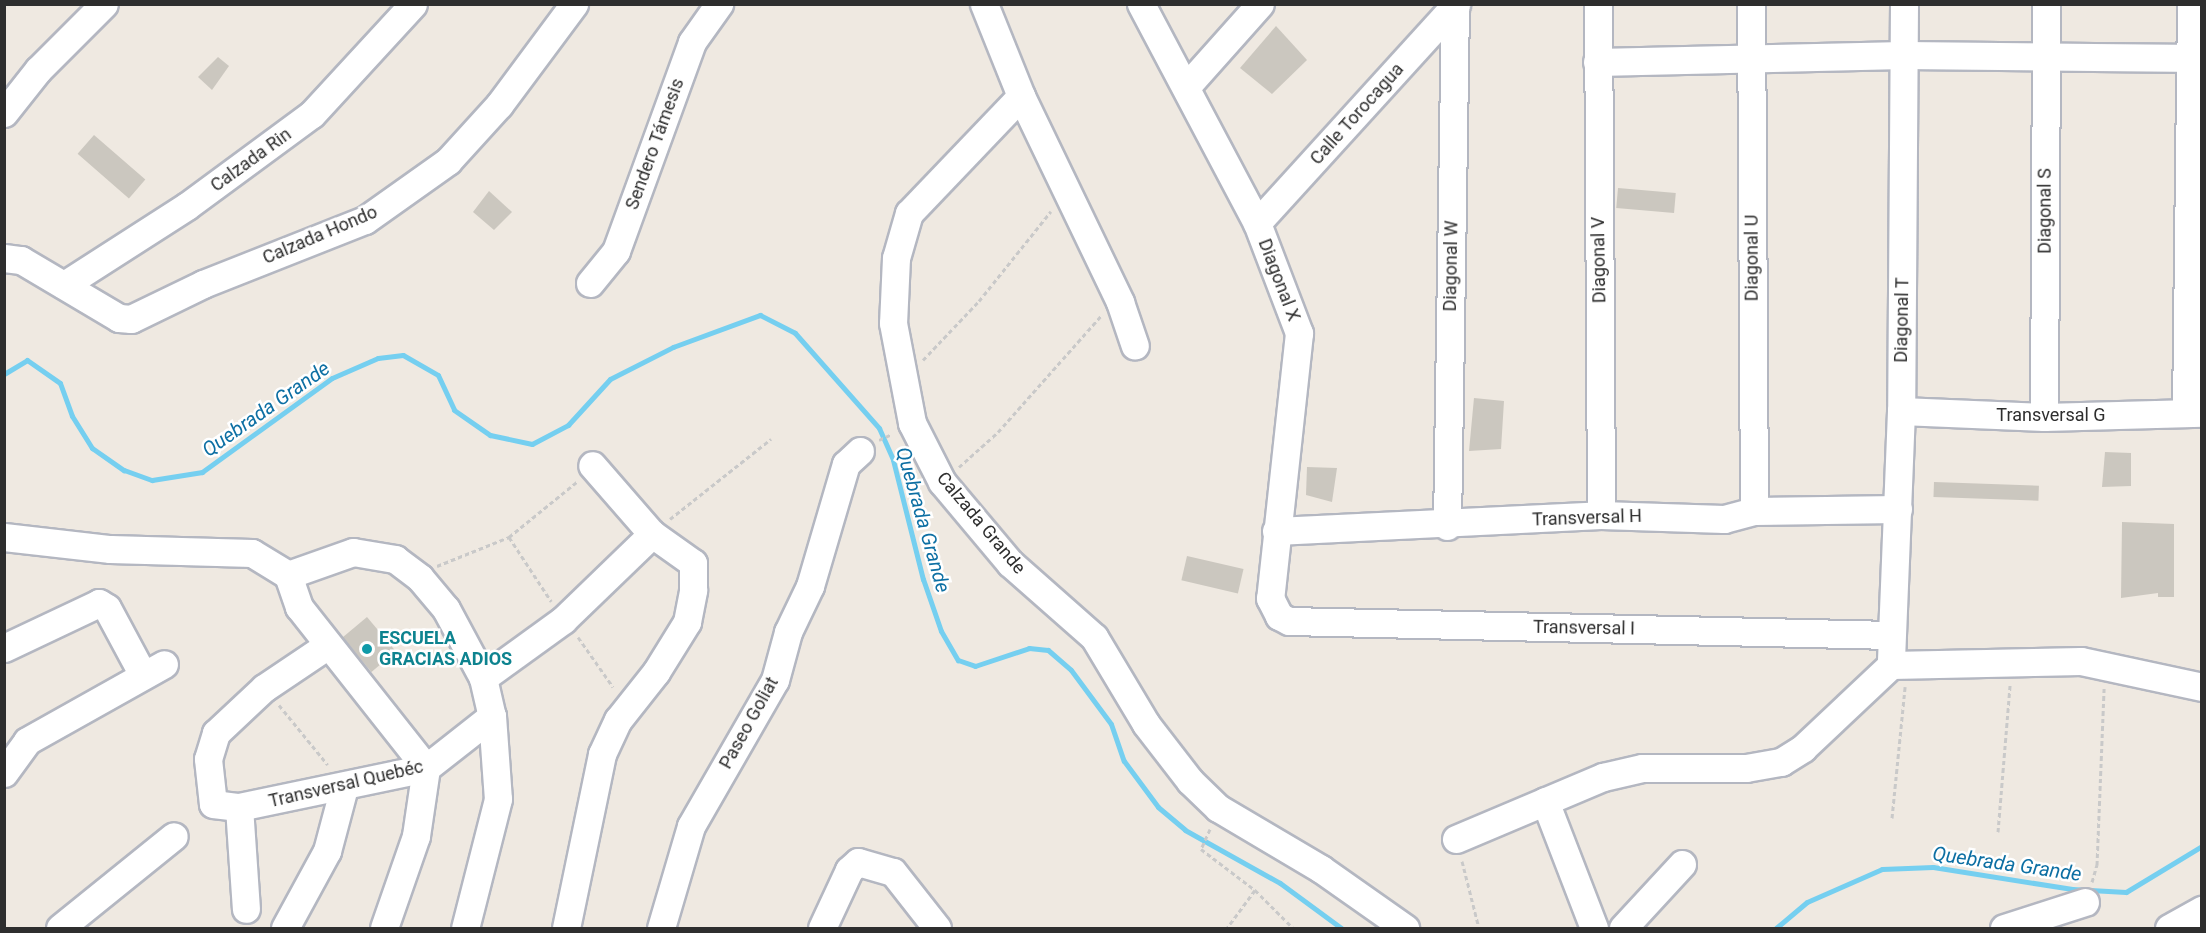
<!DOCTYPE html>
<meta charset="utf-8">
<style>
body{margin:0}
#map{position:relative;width:2206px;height:933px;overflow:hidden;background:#efe9e1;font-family:Roboto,sans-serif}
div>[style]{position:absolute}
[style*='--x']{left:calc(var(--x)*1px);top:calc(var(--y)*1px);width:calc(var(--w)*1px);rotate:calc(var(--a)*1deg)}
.stream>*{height:5px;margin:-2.5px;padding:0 2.5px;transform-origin:2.5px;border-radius:2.5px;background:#75cff0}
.building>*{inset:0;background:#cbc7bf;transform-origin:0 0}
.path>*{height:3px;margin-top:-1.5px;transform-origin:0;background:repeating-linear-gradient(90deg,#c9c9c9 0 4.5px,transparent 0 7.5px)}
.roads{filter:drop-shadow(2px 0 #b4b7c1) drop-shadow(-2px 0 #b4b7c1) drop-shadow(0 2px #b4b7c1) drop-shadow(0 -2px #b4b7c1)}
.minor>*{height:27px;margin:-13.5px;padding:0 13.5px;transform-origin:13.5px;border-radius:13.5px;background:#fff}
.dots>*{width:16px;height:16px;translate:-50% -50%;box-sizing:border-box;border:3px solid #fff;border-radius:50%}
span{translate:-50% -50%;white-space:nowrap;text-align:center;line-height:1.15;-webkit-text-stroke:5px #fff;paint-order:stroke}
.street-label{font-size:18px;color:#2e2e2e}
.culture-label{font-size:18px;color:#0d838f;font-weight:700}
.left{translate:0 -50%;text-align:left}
.water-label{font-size:20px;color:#0d6fa3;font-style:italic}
.frame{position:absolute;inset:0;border:6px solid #2e2e2e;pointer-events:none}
</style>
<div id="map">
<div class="stream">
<i style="--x:4;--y:374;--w:27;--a:-31"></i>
<i style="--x:27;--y:360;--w:40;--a:34.9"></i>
<i style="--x:60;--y:383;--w:35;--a:70"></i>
<i style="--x:72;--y:416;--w:38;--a:58"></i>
<i style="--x:92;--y:448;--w:39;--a:35"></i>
<i style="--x:124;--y:470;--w:30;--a:20"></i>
<i style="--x:152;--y:480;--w:51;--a:-9.1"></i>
<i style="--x:202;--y:472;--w:160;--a:-35.9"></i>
<i style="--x:332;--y:378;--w:50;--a:-23.5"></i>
<i style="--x:378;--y:358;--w:25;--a:-7"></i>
<i style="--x:403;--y:355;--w:40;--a:29.7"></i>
<i style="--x:438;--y:375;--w:38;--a:65"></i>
<i style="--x:454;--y:410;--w:44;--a:34.8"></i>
<i style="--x:490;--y:435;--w:43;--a:12.1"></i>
<i style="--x:532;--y:444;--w:41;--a:-27.8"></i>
<i style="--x:568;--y:425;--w:62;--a:-47.6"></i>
<i style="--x:610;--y:379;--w:71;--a:-26.9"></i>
<i style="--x:673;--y:347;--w:93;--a:-20.2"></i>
<i style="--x:760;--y:315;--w:39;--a:27"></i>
<i style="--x:795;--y:333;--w:127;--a:48.5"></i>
<i style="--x:879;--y:428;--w:35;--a:66"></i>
<i style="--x:893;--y:460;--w:123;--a:75.9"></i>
<i style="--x:923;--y:579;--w:55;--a:70.9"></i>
<i style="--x:941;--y:631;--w:34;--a:60"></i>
<i style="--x:958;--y:660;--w:18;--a:19"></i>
<i style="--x:975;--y:666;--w:57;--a:-18.4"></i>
<i style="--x:1029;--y:648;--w:19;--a:6"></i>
<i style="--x:1048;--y:650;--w:30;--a:41"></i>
<i style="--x:1071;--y:670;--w:67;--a:53.5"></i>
<i style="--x:1111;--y:724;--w:39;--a:71"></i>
<i style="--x:1124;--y:761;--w:57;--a:53.5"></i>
<i style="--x:1158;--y:807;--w:35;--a:40"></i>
<i style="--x:1185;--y:830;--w:109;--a:29.2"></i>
<i style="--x:1280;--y:883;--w:76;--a:36.4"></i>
<i style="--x:1776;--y:928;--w:40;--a:-40"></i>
<i style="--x:1807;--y:902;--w:82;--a:-23.7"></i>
<i style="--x:1882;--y:869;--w:51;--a:-2.2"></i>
<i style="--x:1933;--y:867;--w:141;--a:9"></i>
<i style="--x:2072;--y:889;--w:54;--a:3.2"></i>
<i style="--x:2126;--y:892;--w:89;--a:-31.2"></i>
</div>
<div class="building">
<i style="clip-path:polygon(1276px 26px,1307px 60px,1272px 94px,1240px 68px)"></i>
<i style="clip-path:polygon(218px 57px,229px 66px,212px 90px,198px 77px)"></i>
<i style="left:94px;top:135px;width:68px;height:25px;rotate:41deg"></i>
<i style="left:1618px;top:188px;width:58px;height:20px;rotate:5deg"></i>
<i style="clip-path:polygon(489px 191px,512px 212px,494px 230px,473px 212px)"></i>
<i style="clip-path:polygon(1474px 398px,1504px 401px,1501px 449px,1469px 451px)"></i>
<i style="clip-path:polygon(2105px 452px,2131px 453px,2131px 486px,2102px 487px)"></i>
<i style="clip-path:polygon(1307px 467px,1337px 468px,1332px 502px,1306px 495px)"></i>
<i style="left:1934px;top:482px;width:105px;height:15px;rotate:2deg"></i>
<i style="clip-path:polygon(2122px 522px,2174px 524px,2174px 597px,2158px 597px,2158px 593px,2121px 598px)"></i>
<i style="left:1187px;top:556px;width:58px;height:25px;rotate:13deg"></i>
<i style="left:367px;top:617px;width:45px;height:32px;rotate:50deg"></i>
</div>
<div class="path">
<i style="--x:923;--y:360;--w:81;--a:-46.5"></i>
<i style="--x:979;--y:301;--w:115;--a:-51.3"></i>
<i style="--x:879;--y:440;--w:14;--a:-25"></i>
<i style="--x:959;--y:467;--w:52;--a:-41.9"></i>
<i style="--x:998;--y:432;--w:157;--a:-48.4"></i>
<i style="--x:670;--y:519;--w:129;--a:-38.4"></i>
<i style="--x:509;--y:537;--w:77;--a:56.7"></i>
<i style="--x:437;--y:566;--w:78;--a:-21.9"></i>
<i style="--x:509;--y:537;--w:89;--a:-39.1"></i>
<i style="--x:578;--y:637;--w:61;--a:55"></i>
<i style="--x:279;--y:705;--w:77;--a:50.8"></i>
<i style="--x:1892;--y:818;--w:132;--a:-84.3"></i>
<i style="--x:1210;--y:829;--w:22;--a:114"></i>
<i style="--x:1201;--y:849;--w:68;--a:37.2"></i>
<i style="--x:1255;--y:890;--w:47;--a:126.4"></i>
<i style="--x:1998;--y:832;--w:147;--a:-85.3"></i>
<i style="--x:1462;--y:861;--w:69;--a:75.8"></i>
<i style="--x:2092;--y:882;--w:18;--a:-74"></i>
<i style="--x:2097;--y:865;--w:177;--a:-87.7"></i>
<i style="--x:1255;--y:890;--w:54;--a:45"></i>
</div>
<div class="roads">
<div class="minor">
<i style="--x:984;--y:4;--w:99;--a:68.1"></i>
<i style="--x:1021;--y:96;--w:229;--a:64.3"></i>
<i style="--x:1120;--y:302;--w:46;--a:71.2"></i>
<i style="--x:1141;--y:4;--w:248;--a:62.1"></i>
<i style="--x:1257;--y:223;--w:118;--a:69.1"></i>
<i style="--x:1299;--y:333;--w:267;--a:96.2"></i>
<i style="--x:1270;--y:598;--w:20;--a:63"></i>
<i style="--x:1279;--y:616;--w:11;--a:27"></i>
<i style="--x:1289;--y:621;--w:602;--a:1.33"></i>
<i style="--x:1598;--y:4;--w:511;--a:89.66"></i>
<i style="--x:1751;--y:4;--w:507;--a:89.66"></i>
<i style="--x:1904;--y:4;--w:407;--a:90.4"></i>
<i style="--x:1901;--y:411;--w:254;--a:92.3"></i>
<i style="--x:1891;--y:665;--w:190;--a:-1.2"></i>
<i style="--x:2081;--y:661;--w:124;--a:12.1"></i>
<i style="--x:1597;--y:62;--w:307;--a:-1.3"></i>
<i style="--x:1904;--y:55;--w:298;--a:0.6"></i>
<i style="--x:1186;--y:87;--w:111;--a:-48.3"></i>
<i style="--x:1021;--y:96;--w:162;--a:133.7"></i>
<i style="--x:909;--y:213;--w:47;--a:106.1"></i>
<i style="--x:896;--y:258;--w:65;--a:92.6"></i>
<i style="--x:893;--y:323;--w:102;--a:79.2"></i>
<i style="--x:912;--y:423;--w:66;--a:63"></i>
<i style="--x:942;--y:482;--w:106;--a:50"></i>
<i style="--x:1010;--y:563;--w:112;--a:41.4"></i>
<i style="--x:1094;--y:637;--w:101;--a:59.1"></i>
<i style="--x:1146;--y:724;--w:72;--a:52.3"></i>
<i style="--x:1190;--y:781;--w:39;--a:44"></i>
<i style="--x:1218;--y:808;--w:120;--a:30.6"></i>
<i style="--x:1321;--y:869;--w:103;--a:35.1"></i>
<i style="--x:4;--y:113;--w:55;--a:-51.7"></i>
<i style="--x:38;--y:70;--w:93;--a:-45"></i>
<i style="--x:1257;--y:223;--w:296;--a:-47.7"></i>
<i style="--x:4;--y:258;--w:17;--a:7"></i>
<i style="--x:21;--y:260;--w:114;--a:30.6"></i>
<i style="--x:119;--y:318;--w:12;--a:5"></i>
<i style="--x:131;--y:319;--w:80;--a:-25.9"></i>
<i style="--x:203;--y:284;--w:174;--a:-21.6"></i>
<i style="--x:365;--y:220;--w:102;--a:-35.4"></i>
<i style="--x:448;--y:161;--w:76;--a:-47.7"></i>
<i style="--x:499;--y:105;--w:126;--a:-53.4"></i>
<i style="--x:590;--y:283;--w:41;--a:-50.9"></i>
<i style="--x:616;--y:251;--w:222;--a:-70"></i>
<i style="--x:692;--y:42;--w:47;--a:-54.6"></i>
<i style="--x:64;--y:285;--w:146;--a:-32.7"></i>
<i style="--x:187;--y:206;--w:155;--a:-36.4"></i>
<i style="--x:312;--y:114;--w:149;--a:-47.4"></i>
<i style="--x:1901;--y:411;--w:143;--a:2.4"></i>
<i style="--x:2044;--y:417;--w:158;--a:-1.5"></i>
<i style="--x:2186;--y:413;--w:409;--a:-89.3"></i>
<i style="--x:2044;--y:417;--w:413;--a:-89.7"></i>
<i style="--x:1447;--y:526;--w:521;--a:-89.12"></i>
<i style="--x:1276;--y:531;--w:325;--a:-2.8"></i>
<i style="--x:1601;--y:515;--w:123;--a:1.9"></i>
<i style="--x:1724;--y:519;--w:31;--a:-15"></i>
<i style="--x:1754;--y:511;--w:144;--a:-0.8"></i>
<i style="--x:4;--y:537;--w:107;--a:6.5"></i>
<i style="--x:110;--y:549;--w:142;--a:1.6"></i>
<i style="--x:252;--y:553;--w:42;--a:31.4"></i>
<i style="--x:288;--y:575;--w:34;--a:71"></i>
<i style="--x:299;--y:607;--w:205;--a:51.7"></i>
<i style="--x:426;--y:768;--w:69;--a:98.4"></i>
<i style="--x:416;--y:836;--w:97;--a:109.2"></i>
<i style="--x:288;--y:575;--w:69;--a:-19.5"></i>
<i style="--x:353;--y:552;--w:43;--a:9.5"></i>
<i style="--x:395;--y:559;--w:31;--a:37"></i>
<i style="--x:420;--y:578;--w:40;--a:50"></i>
<i style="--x:446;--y:609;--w:78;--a:61.8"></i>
<i style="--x:483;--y:678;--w:39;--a:77"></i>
<i style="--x:492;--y:716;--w:83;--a:85.9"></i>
<i style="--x:498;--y:799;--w:133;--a:104.3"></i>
<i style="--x:328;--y:645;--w:77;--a:146.1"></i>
<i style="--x:264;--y:688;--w:66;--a:136.8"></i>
<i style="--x:216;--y:733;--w:27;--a:107"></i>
<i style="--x:208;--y:759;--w:45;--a:83.7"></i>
<i style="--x:213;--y:804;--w:26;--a:7"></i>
<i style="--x:239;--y:807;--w:191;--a:-11.8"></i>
<i style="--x:426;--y:768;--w:84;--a:-38.2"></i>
<i style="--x:4;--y:648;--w:105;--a:-25.3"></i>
<i style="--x:99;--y:603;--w:9;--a:32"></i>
<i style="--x:107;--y:608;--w:76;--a:61.8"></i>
<i style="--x:483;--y:678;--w:99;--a:-35.9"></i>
<i style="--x:563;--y:620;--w:124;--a:-44"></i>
<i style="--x:4;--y:773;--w:39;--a:-54"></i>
<i style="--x:27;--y:741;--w:157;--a:-29.3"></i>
<i style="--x:1545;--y:801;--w:136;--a:68.9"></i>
<i style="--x:239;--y:807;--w:102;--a:86.1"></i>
<i style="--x:1456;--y:839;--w:160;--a:-22.9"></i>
<i style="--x:1603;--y:777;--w:40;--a:-13"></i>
<i style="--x:1642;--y:768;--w:104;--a:0"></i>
<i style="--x:1746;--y:768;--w:36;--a:-10"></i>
<i style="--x:1781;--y:762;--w:26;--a:-32"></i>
<i style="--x:1803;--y:748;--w:121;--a:-43.3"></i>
<i style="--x:60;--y:928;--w:146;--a:-38.9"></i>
<i style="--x:285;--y:928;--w:88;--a:-61.4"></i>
<i style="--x:327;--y:851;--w:66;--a:-75.1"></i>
<i style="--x:566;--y:928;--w:178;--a:-78.3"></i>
<i style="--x:602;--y:754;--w:38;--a:-65"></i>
<i style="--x:618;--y:720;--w:61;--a:-51.6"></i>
<i style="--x:656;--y:672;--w:59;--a:-58.2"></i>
<i style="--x:687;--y:622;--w:33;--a:-79"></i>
<i style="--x:693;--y:590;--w:27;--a:-90"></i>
<i style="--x:693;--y:563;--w:50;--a:-144.7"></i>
<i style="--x:652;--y:534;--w:91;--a:-131"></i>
<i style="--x:661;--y:928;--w:106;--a:-73.6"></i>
<i style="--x:691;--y:826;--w:168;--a:-60.1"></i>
<i style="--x:775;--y:680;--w:50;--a:-74.8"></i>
<i style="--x:788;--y:632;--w:51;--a:-64.4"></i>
<i style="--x:810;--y:586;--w:127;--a:-73.6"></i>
<i style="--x:846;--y:464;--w:19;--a:-43"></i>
<i style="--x:822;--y:928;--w:64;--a:-65"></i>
<i style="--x:849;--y:870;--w:12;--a:-42"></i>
<i style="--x:858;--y:862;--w:36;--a:16"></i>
<i style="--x:893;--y:872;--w:71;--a:51.8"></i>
<i style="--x:1623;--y:928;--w:87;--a:-47.3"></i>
<i style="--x:2004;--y:928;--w:85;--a:-17.8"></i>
<i style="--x:2169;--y:928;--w:38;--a:-29"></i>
</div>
</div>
<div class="dots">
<i style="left:367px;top:649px;background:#0f9aa8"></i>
</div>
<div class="street-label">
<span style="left:1357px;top:114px;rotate:-48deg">Calle Torocagua</span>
<span style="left:655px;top:144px;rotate:-70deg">Sendero Támesis</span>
<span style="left:251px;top:160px;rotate:-36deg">Calzada Rin</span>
<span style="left:2045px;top:211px;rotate:-90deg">Diagonal S</span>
<span style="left:320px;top:235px;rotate:-23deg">Calzada Hondo</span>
<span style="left:1752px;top:258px;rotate:-90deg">Diagonal U</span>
<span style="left:1599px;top:260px;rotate:-91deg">Diagonal V</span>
<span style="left:1451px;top:266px;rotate:-89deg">Diagonal W</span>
<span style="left:1279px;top:280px;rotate:69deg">Diagonal X</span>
<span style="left:1902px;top:320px;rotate:-89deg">Diagonal T</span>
<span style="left:2051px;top:415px">Transversal G</span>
<span style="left:1587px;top:518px;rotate:-2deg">Transversal H</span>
<span style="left:981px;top:523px;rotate:50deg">Calzada Grande</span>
<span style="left:1584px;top:628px;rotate:1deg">Transversal I</span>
<span style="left:749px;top:723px;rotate:-61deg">Paseo Goliat</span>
<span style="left:346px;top:784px;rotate:-13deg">Transversal Quebéc</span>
</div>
<div class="culture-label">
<span class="left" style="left:379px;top:649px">ESCUELA<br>GRACIAS ADIOS</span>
</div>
<div class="water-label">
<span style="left:266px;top:409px;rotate:-35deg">Quebrada Grande</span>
<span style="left:923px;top:520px;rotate:74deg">Quebrada Grande</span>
<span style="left:2007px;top:864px;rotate:8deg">Quebrada Grande</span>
</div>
<div class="frame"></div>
</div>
